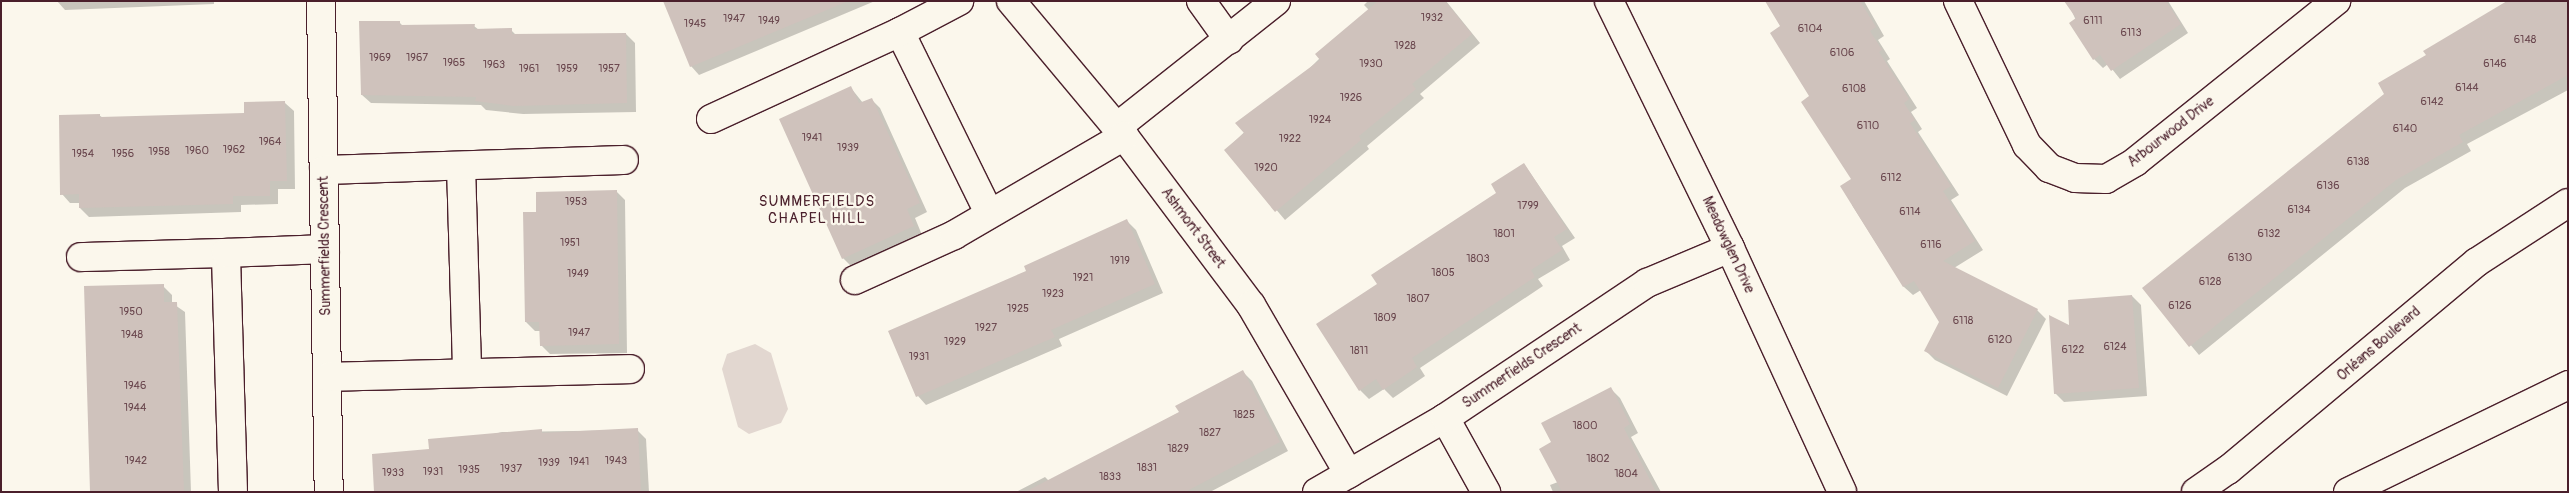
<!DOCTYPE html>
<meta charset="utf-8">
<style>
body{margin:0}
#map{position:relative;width:2569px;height:493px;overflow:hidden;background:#fbf7ec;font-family:Pangolin,sans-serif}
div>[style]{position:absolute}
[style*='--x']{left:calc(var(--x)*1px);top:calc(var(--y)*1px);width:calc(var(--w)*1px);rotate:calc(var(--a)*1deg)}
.green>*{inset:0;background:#e2d7d0}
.shadow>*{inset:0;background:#0003}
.building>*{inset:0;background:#cfc2bc}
.roads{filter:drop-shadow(1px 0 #4a1f2b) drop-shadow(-1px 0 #4a1f2b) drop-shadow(0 1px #4a1f2b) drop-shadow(0 -1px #4a1f2b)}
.minor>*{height:28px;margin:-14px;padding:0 14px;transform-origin:14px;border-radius:14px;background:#fbf7ec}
.major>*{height:28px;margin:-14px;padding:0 14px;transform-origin:14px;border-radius:14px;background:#fbf7ec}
span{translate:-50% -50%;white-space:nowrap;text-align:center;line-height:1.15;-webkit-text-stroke:4.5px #fbf7ec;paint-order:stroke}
.number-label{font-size:11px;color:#6b484f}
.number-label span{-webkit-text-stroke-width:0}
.street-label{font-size:14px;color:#4a1f2b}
.neighbourhood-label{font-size:15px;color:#4a1f2b;letter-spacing:1px}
.frame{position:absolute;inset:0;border:2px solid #4a1f2b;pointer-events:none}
</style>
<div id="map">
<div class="green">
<i style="clip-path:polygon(755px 344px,771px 353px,788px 409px,781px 423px,749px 434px,738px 427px,722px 369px,727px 354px)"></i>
</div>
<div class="shadow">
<i style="clip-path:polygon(57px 1px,214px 1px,214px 4px,65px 10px)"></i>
<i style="clip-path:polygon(664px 1px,875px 1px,699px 75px,691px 66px)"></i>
<i style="clip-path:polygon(1368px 1px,1446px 1px,1480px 43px,1420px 94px,1424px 98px,1367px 146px,1369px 149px,1285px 220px,1226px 150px,1369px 10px,1364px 5px)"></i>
<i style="clip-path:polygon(1766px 1px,1864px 1px,1884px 36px,1878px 40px,1890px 59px,1887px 61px,1917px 108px,1911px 112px,1922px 129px,1918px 132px,1959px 195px,1951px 200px,1983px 250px,1954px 268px,2037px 310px,2046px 319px,2007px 396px,1935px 360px,1926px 351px,1940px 322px,1921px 290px,1913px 295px,1904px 287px,1852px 205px,1853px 179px,1811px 96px,1782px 27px)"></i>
<i style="clip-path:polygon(2067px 1px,2168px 1px,2188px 33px,2120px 79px,2108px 64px,2103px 68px,2094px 59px)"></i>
<i style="clip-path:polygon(2568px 1px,2568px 90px,2467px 144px,2471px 151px,2405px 188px,2199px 355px,2144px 289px,2386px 94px,2427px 56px)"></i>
<i style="clip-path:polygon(399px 22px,404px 27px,474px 26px,479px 30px,511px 30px,517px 36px,626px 34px,635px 43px,636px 112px,523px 114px,486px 110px,481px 105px,371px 103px,362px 95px)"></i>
<i style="clip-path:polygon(851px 88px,863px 103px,871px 99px,880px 108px,927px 212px,915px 218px,922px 235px,852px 267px,843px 258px)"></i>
<i style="clip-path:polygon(285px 103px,294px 111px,295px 189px,278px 189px,278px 204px,241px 205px,241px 212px,89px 217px,80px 208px,80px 203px,70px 203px,62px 194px,99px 115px,103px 118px,245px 114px)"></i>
<i style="clip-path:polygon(1524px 164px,1575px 238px,1562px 246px,1570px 260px,1538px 279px,1543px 286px,1420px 368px,1425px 376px,1393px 398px,1384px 389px,1369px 399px,1360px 390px,1379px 284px,1498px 193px)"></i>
<i style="clip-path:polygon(616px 191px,625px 200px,627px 353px,550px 354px,541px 345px,540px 331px,535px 331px,526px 322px)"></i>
<i style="clip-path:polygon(1127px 221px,1136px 230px,1163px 293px,1059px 339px,1062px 346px,926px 405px,918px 396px,890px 332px,1028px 272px)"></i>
<i style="clip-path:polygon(163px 286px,172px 295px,172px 303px,185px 312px,191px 492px,91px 492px)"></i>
<i style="clip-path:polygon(2132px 296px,2141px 305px,2147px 396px,2064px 402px,2055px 393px,2071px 327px)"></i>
<i style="clip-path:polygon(1243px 372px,1252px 381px,1288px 451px,1210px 492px,1016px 492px,1045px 477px,1049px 481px,1180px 412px)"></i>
<i style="clip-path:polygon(1611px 389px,1620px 398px,1638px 433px,1631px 437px,1661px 492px,1553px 492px,1550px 485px,1558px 482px,1552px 443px)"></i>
<i style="clip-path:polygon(637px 430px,646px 439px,649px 492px,375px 492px,430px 450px,502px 432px)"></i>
</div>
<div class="building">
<i style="clip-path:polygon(663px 1px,846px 1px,846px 2px,690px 67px)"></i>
<i style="clip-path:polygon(1378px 1px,1445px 1px,1472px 34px,1412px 84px,1416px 89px,1359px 136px,1361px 140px,1275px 212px,1224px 150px,1244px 133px,1235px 123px,1320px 60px,1315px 54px)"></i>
<i style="clip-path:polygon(1765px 1px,1860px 1px,1876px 27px,1870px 31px,1882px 50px,1879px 52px,1909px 99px,1904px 103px,1915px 120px,1910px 123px,1951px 186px,1943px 191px,1975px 241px,1943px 261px,2038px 309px,1998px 388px,1924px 351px,1939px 322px,1914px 281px,1903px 287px,1840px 186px,1851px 179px,1801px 102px,1809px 96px,1770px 33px,1780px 26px)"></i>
<i style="clip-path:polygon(2064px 1px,2166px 1px,2181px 24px,2111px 71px,2100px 55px,2093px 60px,2069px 23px,2076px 18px)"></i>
<i style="clip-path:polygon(2507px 1px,2568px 1px,2568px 75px,2459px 135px,2463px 142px,2396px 180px,2189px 347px,2142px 288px,2384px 94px,2378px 83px,2426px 55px,2423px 51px)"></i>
<i style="clip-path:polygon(359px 21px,400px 21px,400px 25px,475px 24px,474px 29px,512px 28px,512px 34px,626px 33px,627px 103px,513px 106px,475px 101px,476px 97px,361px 95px)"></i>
<i style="clip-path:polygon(851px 86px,859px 103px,872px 98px,920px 203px,907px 209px,914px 226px,842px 259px,779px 119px)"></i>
<i style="clip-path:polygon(285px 101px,287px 181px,270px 181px,270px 196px,233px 196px,233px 204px,79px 208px,79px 194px,60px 195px,59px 115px,100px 114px,100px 117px,244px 113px,244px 102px)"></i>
<i style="clip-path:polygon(1524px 163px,1567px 229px,1554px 237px,1562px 250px,1531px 270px,1535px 277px,1412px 358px,1417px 367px,1383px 390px,1376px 379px,1359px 391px,1316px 324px,1377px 284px,1371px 275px,1496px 193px,1491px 184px)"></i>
<i style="clip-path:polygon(617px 190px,619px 344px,540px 346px,539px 322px,525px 322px,523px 212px,536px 212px,536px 192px)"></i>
<i style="clip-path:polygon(1127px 219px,1155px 284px,1051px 330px,1055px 337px,916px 397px,888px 331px,1026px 271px,1024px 266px)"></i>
<i style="clip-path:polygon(164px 284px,164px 302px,177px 302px,184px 492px,90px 492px,84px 286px)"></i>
<i style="clip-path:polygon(2132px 295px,2139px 388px,2054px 394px,2049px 315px,2069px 325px,2068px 300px)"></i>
<i style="clip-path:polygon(1243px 370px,1280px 442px,1185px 492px,1025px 492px,1179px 412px,1175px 406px)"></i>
<i style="clip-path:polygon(1611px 387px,1630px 424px,1624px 428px,1656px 492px,1562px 492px,1539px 449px,1551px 442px,1541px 423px)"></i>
<i style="clip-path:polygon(638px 428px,641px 492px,374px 492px,372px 454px,429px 449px,428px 439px,542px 429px,542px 433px)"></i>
</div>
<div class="roads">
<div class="minor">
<i style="--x:321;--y:1;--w:491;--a:89.1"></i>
<i style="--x:1011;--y:1;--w:176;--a:50.1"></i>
<i style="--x:1124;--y:136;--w:211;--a:53.1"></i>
<i style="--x:1251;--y:305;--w:195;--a:59.9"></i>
<i style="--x:1201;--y:1;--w:48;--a:54.3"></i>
<i style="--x:1609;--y:1;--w:275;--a:63.9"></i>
<i style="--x:1730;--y:248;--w:268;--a:65.3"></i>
<i style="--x:1958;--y:1;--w:160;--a:64.4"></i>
<i style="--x:2027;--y:145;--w:32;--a:46"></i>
<i style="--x:2049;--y:168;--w:28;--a:21"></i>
<i style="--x:2075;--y:178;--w:31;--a:2"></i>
<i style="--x:2106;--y:179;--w:34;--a:-30"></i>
<i style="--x:2135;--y:162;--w:258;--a:-38.7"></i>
<i style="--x:900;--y:32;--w:202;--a:63.8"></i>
<i style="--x:711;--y:119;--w:208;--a:-24.7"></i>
<i style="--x:900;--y:32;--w:67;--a:-27.7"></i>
<i style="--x:1117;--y:127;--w:203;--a:-38.4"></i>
<i style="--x:461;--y:166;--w:206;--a:88.3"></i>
<i style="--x:324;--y:170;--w:300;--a:-1.9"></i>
<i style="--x:81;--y:257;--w:145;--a:-1.6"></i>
<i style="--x:855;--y:280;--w:109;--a:-24.4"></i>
<i style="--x:954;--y:235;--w:197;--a:-30.2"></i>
<i style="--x:328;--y:377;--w:302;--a:-1.5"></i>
<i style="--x:1445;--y:418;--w:85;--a:61"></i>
<i style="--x:233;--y:492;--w:239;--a:-91.7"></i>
<i style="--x:226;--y:253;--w:99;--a:-2.3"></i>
<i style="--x:1317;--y:492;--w:148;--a:-30"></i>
<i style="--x:1445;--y:418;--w:243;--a:-33.8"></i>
<i style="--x:1647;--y:283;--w:90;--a:-22.9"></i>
</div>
<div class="major">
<i style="--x:2196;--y:492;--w:39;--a:-35"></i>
<i style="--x:2228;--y:470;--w:324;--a:-39.9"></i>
<i style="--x:2477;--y:262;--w:108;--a:-33"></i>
<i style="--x:2348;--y:492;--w:245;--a:-25.9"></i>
</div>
</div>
<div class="number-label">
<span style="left:1432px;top:18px">1932</span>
<span style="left:734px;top:19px">1947</span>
<span style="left:769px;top:21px">1949</span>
<span style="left:2093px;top:21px">6111</span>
<span style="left:695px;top:24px">1945</span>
<span style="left:1810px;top:29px">6104</span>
<span style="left:2131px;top:33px">6113</span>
<span style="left:2525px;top:40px">6148</span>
<span style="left:1405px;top:46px">1928</span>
<span style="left:1842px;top:53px">6106</span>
<span style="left:380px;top:58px">1969</span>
<span style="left:417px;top:58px">1967</span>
<span style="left:454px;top:63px">1965</span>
<span style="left:1371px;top:64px">1930</span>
<span style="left:2495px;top:64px">6146</span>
<span style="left:494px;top:65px">1963</span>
<span style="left:529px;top:69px">1961</span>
<span style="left:567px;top:69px">1959</span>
<span style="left:609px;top:69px">1957</span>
<span style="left:2467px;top:88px">6144</span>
<span style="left:1854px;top:89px">6108</span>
<span style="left:1351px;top:98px">1926</span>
<span style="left:2432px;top:102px">6142</span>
<span style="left:1320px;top:120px">1924</span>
<span style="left:1868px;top:126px">6110</span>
<span style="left:2405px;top:129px">6140</span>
<span style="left:812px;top:138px">1941</span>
<span style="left:1290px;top:139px">1922</span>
<span style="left:270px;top:142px">1964</span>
<span style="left:848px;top:148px">1939</span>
<span style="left:234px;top:150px">1962</span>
<span style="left:197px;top:151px">1960</span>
<span style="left:159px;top:152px">1958</span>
<span style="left:83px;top:154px">1954</span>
<span style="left:123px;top:154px">1956</span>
<span style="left:2358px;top:162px">6138</span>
<span style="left:1266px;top:168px">1920</span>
<span style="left:1891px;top:178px">6112</span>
<span style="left:2328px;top:186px">6136</span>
<span style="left:576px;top:202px">1953</span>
<span style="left:1528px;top:206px">1799</span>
<span style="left:2299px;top:210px">6134</span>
<span style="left:1910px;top:212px">6114</span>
<span style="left:1504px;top:234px">1801</span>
<span style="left:2269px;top:234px">6132</span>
<span style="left:570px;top:243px">1951</span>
<span style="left:1931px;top:245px">6116</span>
<span style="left:2240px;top:258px">6130</span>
<span style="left:1478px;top:259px">1803</span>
<span style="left:1120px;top:261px">1919</span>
<span style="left:1443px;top:273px">1805</span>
<span style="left:578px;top:274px">1949</span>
<span style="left:1083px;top:278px">1921</span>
<span style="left:2210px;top:282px">6128</span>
<span style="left:1053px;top:294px">1923</span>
<span style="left:1418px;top:299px">1807</span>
<span style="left:2180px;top:306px">6126</span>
<span style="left:1018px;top:309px">1925</span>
<span style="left:131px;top:312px">1950</span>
<span style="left:1385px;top:318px">1809</span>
<span style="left:1963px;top:321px">6118</span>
<span style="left:986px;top:328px">1927</span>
<span style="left:579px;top:333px">1947</span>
<span style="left:132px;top:335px">1948</span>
<span style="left:2000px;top:340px">6120</span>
<span style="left:955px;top:342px">1929</span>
<span style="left:2115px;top:347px">6124</span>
<span style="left:2073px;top:350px">6122</span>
<span style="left:1359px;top:351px">1811</span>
<span style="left:919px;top:357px">1931</span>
<span style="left:135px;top:386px">1946</span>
<span style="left:135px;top:408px">1944</span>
<span style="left:1244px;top:415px">1825</span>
<span style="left:1585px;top:426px">1800</span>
<span style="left:1210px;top:433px">1827</span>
<span style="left:1178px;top:449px">1829</span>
<span style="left:1598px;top:459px">1802</span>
<span style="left:136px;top:461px">1942</span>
<span style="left:616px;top:461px">1943</span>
<span style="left:579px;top:462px">1941</span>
<span style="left:549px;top:463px">1939</span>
<span style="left:1147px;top:468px">1831</span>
<span style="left:511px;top:469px">1937</span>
<span style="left:469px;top:470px">1935</span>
<span style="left:433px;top:472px">1931</span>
<span style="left:393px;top:473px">1933</span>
<span style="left:1626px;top:474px">1804</span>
<span style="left:1110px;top:477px">1833</span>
</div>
<div class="street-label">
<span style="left:2171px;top:132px;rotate:-38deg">Arbourwood Drive</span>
<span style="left:1193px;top:228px;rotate:53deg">Ashmont Street</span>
<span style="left:1728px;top:245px;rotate:65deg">Meadowglen Drive</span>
<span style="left:325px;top:246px;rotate:-91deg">Summerfields Crescent</span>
<span style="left:2379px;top:344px;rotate:-41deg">Orléans Boulevard</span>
<span style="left:1522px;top:366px;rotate:-34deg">Summerfields Crescent</span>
</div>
<div class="neighbourhood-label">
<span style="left:817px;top:210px">SUMMERFIELDS<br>CHAPEL HILL</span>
</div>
<div class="frame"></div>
</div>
